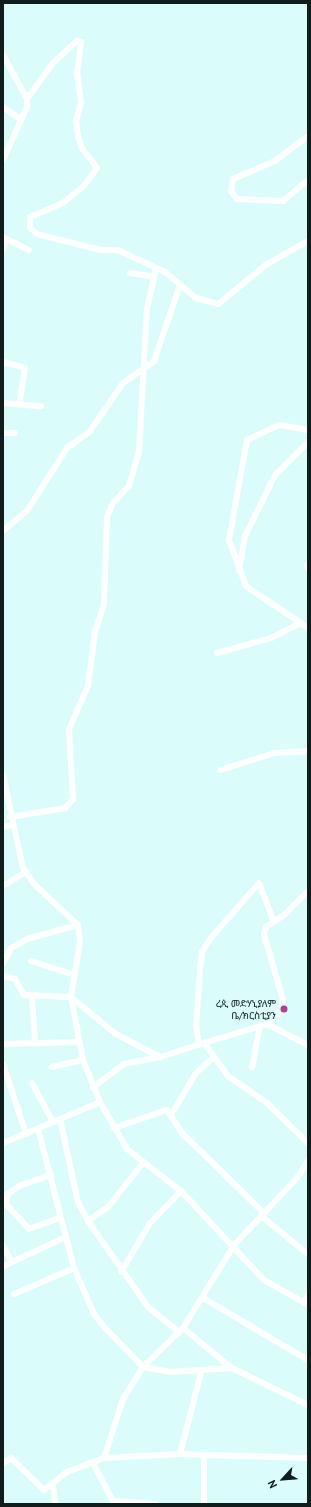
<!DOCTYPE html>
<meta charset="utf-8">
<style>
body{margin:0}
#map{position:relative;width:311px;height:1507px;overflow:hidden;background:#dafdfb;font-family:"PT Sans","Noto Sans Ethiopic",sans-serif}
div>[style]{position:absolute}
[style*='--x']{left:calc(var(--x)*1px);top:calc(var(--y)*1px);width:calc(var(--w)*1px);rotate:calc(var(--a)*1deg)}
.minor>*{height:6px;margin:-3px;padding:0 3px;transform-origin:3px;border-radius:3px;background:#fff}
.dots>*{width:11px;height:11px;translate:-50% -50%;box-sizing:border-box;border:2px solid #dafdfb;border-radius:50%}
span{translate:-50% -50%;white-space:nowrap;text-align:center;line-height:1.15;-webkit-text-stroke:3px #dafdfb;paint-order:stroke}
.poi-label{font-size:10px;color:#101d1c}
.right{translate:-100% -50%;text-align:right}
.frame{position:absolute;inset:0;border:4px solid #101d1c;pointer-events:none}
.north{position:absolute;left:263px;top:1459px;width:40px;height:40px;-webkit-text-stroke:3px #dafdfb;paint-order:stroke;rotate:244deg;font-size:11px;font-weight:700;line-height:16px;text-align:center;color:#101d1c}
.north::after{content:'';display:block;margin:auto;width:14px;height:18px;background:#101d1c;clip-path:polygon(50% 0,100% 100%,50% 72%,0 100%)}
</style>
<div id="map">
<div class="minor">
<i style="--x:3;--y:55;--w:50;--a:61.4"></i>
<i style="--x:27;--y:99;--w:8;--a:90"></i>
<i style="--x:27;--y:107;--w:58;--a:114.4"></i>
<i style="--x:27;--y:99;--w:44;--a:-54.2"></i>
<i style="--x:53;--y:63;--w:33;--a:-43"></i>
<i style="--x:77;--y:41;--w:4;--a:14"></i>
<i style="--x:81;--y:42;--w:31;--a:97"></i>
<i style="--x:77;--y:73;--w:30;--a:82"></i>
<i style="--x:81;--y:103;--w:18;--a:106"></i>
<i style="--x:76;--y:120;--w:16;--a:83"></i>
<i style="--x:78;--y:136;--w:13;--a:72"></i>
<i style="--x:82;--y:148;--w:25;--a:53"></i>
<i style="--x:97;--y:168;--w:22;--a:126"></i>
<i style="--x:84;--y:186;--w:27;--a:141"></i>
<i style="--x:63;--y:203;--w:36;--a:157"></i>
<i style="--x:30;--y:217;--w:10;--a:90"></i>
<i style="--x:30;--y:227;--w:10;--a:45"></i>
<i style="--x:37;--y:234;--w:66;--a:14"></i>
<i style="--x:101;--y:250;--w:17;--a:0"></i>
<i style="--x:118;--y:250;--w:52;--a:25.1"></i>
<i style="--x:165;--y:272;--w:40;--a:40"></i>
<i style="--x:196;--y:298;--w:23;--a:15"></i>
<i style="--x:218;--y:304;--w:63;--a:-39.2"></i>
<i style="--x:267;--y:264;--w:47;--a:-29.3"></i>
<i style="--x:3;--y:107;--w:21;--a:35"></i>
<i style="--x:308;--y:136;--w:41;--a:142.9"></i>
<i style="--x:275;--y:161;--w:46;--a:156.8"></i>
<i style="--x:233;--y:179;--w:12;--a:99"></i>
<i style="--x:231;--y:191;--w:10;--a:53"></i>
<i style="--x:237;--y:199;--w:46;--a:2.5"></i>
<i style="--x:283;--y:201;--w:33;--a:-40"></i>
<i style="--x:3;--y:237;--w:29;--a:27"></i>
<i style="--x:3;--y:249;--w:10;--a:-73"></i>
<i style="--x:130;--y:273;--w:24;--a:9"></i>
<i style="--x:3;--y:362;--w:23;--a:15"></i>
<i style="--x:25;--y:368;--w:37;--a:99"></i>
<i style="--x:3;--y:403;--w:38;--a:5"></i>
<i style="--x:308;--y:430;--w:29;--a:-170"></i>
<i style="--x:279;--y:425;--w:35;--a:155"></i>
<i style="--x:247;--y:440;--w:102;--a:100.2"></i>
<i style="--x:229;--y:540;--w:49;--a:69.7"></i>
<i style="--x:246;--y:586;--w:75;--a:34.1"></i>
<i style="--x:3;--y:433;--w:12;--a:0"></i>
<i style="--x:3;--y:531;--w:31;--a:-40"></i>
<i style="--x:27;--y:511;--w:75;--a:-57.6"></i>
<i style="--x:67;--y:448;--w:29;--a:-36"></i>
<i style="--x:90;--y:431;--w:58;--a:-55.5"></i>
<i style="--x:123;--y:383;--w:38;--a:-35"></i>
<i style="--x:154;--y:361;--w:80;--a:-71.1"></i>
<i style="--x:307;--y:565;--w:3;--a:72"></i>
<i style="--x:239;--y:570;--w:35;--a:-80"></i>
<i style="--x:245;--y:536;--w:68;--a:-63.8"></i>
<i style="--x:275;--y:475;--w:47;--a:-45"></i>
<i style="--x:217;--y:653;--w:56;--a:-15.5"></i>
<i style="--x:271;--y:638;--w:33;--a:-27"></i>
<i style="--x:220;--y:770;--w:58;--a:-17.2"></i>
<i style="--x:275;--y:753;--w:33;--a:-3"></i>
<i style="--x:3;--y:775;--w:95;--a:77.9"></i>
<i style="--x:23;--y:868;--w:19;--a:55"></i>
<i style="--x:34;--y:884;--w:60;--a:43"></i>
<i style="--x:10;--y:817;--w:56;--a:-9.3"></i>
<i style="--x:65;--y:808;--w:12;--a:-48"></i>
<i style="--x:73;--y:799;--w:70;--a:-93.3"></i>
<i style="--x:69;--y:729;--w:47;--a:-66.2"></i>
<i style="--x:88;--y:686;--w:54;--a:-82.6"></i>
<i style="--x:95;--y:632;--w:29;--a:-72"></i>
<i style="--x:104;--y:604;--w:87;--a:-88"></i>
<i style="--x:107;--y:517;--w:15;--a:-67"></i>
<i style="--x:113;--y:503;--w:23;--a:-47"></i>
<i style="--x:129;--y:486;--w:36;--a:-74"></i>
<i style="--x:139;--y:451;--w:143;--a:-86.8"></i>
<i style="--x:147;--y:308;--w:40;--a:-77"></i>
<i style="--x:3;--y:827;--w:8;--a:-14"></i>
<i style="--x:3;--y:886;--w:26;--a:-32"></i>
<i style="--x:31;--y:961;--w:43;--a:17.6"></i>
<i style="--x:3;--y:964;--w:18;--a:-63"></i>
<i style="--x:11;--y:948;--w:18;--a:-29"></i>
<i style="--x:27;--y:939;--w:53;--a:-15.4"></i>
<i style="--x:78;--y:925;--w:17;--a:83"></i>
<i style="--x:80;--y:942;--w:56;--a:99.3"></i>
<i style="--x:71;--y:997;--w:58;--a:39.4"></i>
<i style="--x:116;--y:1034;--w:50;--a:27.6"></i>
<i style="--x:160;--y:1057;--w:37;--a:169"></i>
<i style="--x:124;--y:1064;--w:39;--a:143"></i>
<i style="--x:3;--y:976;--w:12;--a:14"></i>
<i style="--x:15;--y:979;--w:18;--a:61"></i>
<i style="--x:24;--y:995;--w:47;--a:2.4"></i>
<i style="--x:71;--y:997;--w:64;--a:79.2"></i>
<i style="--x:83;--y:1060;--w:45;--a:68"></i>
<i style="--x:100;--y:1102;--w:54;--a:60.1"></i>
<i style="--x:127;--y:1149;--w:68;--a:37.9"></i>
<i style="--x:181;--y:1191;--w:122;--a:47"></i>
<i style="--x:264;--y:1280;--w:51;--a:29.6"></i>
<i style="--x:32;--y:996;--w:45;--a:86.2"></i>
<i style="--x:267;--y:1024;--w:20;--a:-45"></i>
<i style="--x:281;--y:1010;--w:10;--a:-79"></i>
<i style="--x:283;--y:1000;--w:69;--a:-106.1"></i>
<i style="--x:264;--y:934;--w:7;--a:-74"></i>
<i style="--x:266;--y:927;--w:22;--a:-34"></i>
<i style="--x:284;--y:915;--w:34;--a:-45"></i>
<i style="--x:204;--y:1043;--w:66;--a:-16.8"></i>
<i style="--x:267;--y:1024;--w:46;--a:27.1"></i>
<i style="--x:3;--y:1044;--w:75;--a:-1.5"></i>
<i style="--x:199;--y:1045;--w:19;--a:-99"></i>
<i style="--x:196;--y:1026;--w:57;--a:-86"></i>
<i style="--x:200;--y:969;--w:17;--a:-83"></i>
<i style="--x:202;--y:952;--w:15;--a:-58"></i>
<i style="--x:210;--y:939;--w:74;--a:-48.8"></i>
<i style="--x:259;--y:883;--w:40;--a:69"></i>
<i style="--x:160;--y:1057;--w:46;--a:-17.7"></i>
<i style="--x:204;--y:1043;--w:42;--a:53.7"></i>
<i style="--x:229;--y:1077;--w:46;--a:34.4"></i>
<i style="--x:267;--y:1103;--w:57;--a:44.3"></i>
<i style="--x:3;--y:1064;--w:74;--a:71.8"></i>
<i style="--x:52;--y:1067;--w:32;--a:-13"></i>
<i style="--x:252;--y:1068;--w:44;--a:-79.5"></i>
<i style="--x:32;--y:1083;--w:44;--a:61.7"></i>
<i style="--x:171;--y:1115;--w:49;--a:-59.2"></i>
<i style="--x:196;--y:1073;--w:24;--a:-42"></i>
<i style="--x:60;--y:1119;--w:85;--a:77.8"></i>
<i style="--x:78;--y:1202;--w:21;--a:62"></i>
<i style="--x:88;--y:1221;--w:105;--a:55.1"></i>
<i style="--x:148;--y:1307;--w:40;--a:39"></i>
<i style="--x:114;--y:1128;--w:56;--a:-18.8"></i>
<i style="--x:167;--y:1110;--w:27;--a:57"></i>
<i style="--x:182;--y:1133;--w:115;--a:44.3"></i>
<i style="--x:38;--y:1129;--w:144;--a:75.5"></i>
<i style="--x:74;--y:1268;--w:50;--a:66.5"></i>
<i style="--x:94;--y:1314;--w:18;--a:52"></i>
<i style="--x:105;--y:1328;--w:54;--a:45.7"></i>
<i style="--x:143;--y:1367;--w:27;--a:10"></i>
<i style="--x:170;--y:1372;--w:62;--a:-3.7"></i>
<i style="--x:3;--y:1143;--w:105;--a:-22.9"></i>
<i style="--x:3;--y:1201;--w:38;--a:47"></i>
<i style="--x:29;--y:1229;--w:32;--a:-20"></i>
<i style="--x:6;--y:1202;--w:8;--a:-76"></i>
<i style="--x:8;--y:1194;--w:14;--a:-36"></i>
<i style="--x:19;--y:1186;--w:34;--a:-19"></i>
<i style="--x:261;--y:1216;--w:60;--a:39"></i>
<i style="--x:88;--y:1221;--w:24;--a:-35"></i>
<i style="--x:108;--y:1207;--w:55;--a:-51.7"></i>
<i style="--x:3;--y:1246;--w:18;--a:61"></i>
<i style="--x:12;--y:1262;--w:57;--a:-24.8"></i>
<i style="--x:3;--y:1267;--w:10;--a:-29"></i>
<i style="--x:121;--y:1272;--w:57;--a:-59.4"></i>
<i style="--x:150;--y:1223;--w:45;--a:-45.9"></i>
<i style="--x:14;--y:1294;--w:65;--a:-23.4"></i>
<i style="--x:203;--y:1298;--w:122;--a:30.6"></i>
<i style="--x:304;--y:1302;--w:9;--a:-63"></i>
<i style="--x:183;--y:1328;--w:63;--a:39.2"></i>
<i style="--x:232;--y:1368;--w:85;--a:26"></i>
<i style="--x:180;--y:1454;--w:85;--a:-75.6"></i>
<i style="--x:104;--y:1458;--w:62;--a:-72.1"></i>
<i style="--x:123;--y:1399;--w:38;--a:-58"></i>
<i style="--x:143;--y:1367;--w:56;--a:-44.3"></i>
<i style="--x:183;--y:1328;--w:97;--a:-58.4"></i>
<i style="--x:234;--y:1245;--w:92;--a:-46.8"></i>
<i style="--x:297;--y:1178;--w:20;--a:-57"></i>
<i style="--x:3;--y:1463;--w:9;--a:-32"></i>
<i style="--x:11;--y:1458;--w:46;--a:44.1"></i>
<i style="--x:44;--y:1490;--w:29;--a:-38"></i>
<i style="--x:67;--y:1472;--w:40;--a:-21"></i>
<i style="--x:104;--y:1458;--w:76;--a:-3"></i>
<i style="--x:180;--y:1454;--w:128;--a:1.8"></i>
<i style="--x:93;--y:1463;--w:43;--a:62.2"></i>
<i style="--x:113;--y:1501;--w:43;--a:4"></i>
<i style="--x:53;--y:1484;--w:20;--a:84"></i>
<i style="--x:204;--y:1504;--w:49;--a:-90"></i>
</div>
<div class="dots">
<i style="left:284px;top:1009px;background:#b63b8d"></i>
</div>
<div class="poi-label">
<span class="right" style="left:276px;top:1009px">ረጲ መድሃኒያለም<br>ቤ/ክርስቲያን</span>
</div>
<div class="frame"></div>
<div class="north">N</div>
</div>
